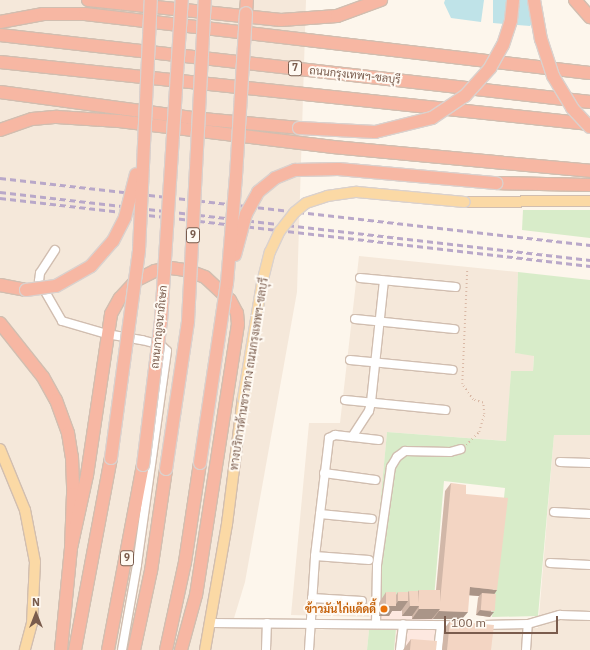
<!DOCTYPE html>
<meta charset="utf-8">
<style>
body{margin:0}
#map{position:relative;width:590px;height:650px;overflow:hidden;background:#fdf6ec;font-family:"IBM Plex Sans",Sarabun,sans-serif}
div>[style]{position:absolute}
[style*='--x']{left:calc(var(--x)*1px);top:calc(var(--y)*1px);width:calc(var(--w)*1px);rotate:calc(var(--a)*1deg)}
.residential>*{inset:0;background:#f5e8da}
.commercial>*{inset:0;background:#fde8e0}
.green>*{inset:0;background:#d8ecc9}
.water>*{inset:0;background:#bfe3e8}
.path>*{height:1.5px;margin-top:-0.75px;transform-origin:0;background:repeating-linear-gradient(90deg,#d9b8a5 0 1px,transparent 0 4px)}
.roads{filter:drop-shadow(1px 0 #d1beb0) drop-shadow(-1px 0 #d1beb0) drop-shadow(0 1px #d1beb0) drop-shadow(0 -1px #d1beb0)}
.minor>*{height:8px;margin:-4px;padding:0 4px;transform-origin:4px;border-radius:4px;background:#fff}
.major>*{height:10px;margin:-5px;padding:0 5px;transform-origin:5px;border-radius:5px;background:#fbd9a5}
.highway>*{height:12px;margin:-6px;padding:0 6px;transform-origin:6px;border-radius:6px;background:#f7b7a3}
.rail>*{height:2.5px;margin-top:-1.25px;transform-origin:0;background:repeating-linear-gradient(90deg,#b9a8c9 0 6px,transparent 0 10px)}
.bridges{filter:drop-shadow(1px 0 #dad1cd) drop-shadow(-1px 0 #dad1cd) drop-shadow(0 1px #dad1cd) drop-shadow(0 -1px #dad1cd)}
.major-bridge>*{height:10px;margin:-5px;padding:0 5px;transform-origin:5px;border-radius:5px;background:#fbd9a5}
.highway-bridge>*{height:12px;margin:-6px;padding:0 6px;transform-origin:6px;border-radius:6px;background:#f7b7a3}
.wall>*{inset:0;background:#d1b7a8}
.shaded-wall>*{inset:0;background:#aa9588}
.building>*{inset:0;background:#f3d5c3;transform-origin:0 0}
.dots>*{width:11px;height:11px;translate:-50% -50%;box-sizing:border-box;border:2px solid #fffaf3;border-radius:50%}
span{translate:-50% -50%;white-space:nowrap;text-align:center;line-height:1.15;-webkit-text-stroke:4px #fffaf3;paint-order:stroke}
.shield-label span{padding:1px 3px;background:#fffaf3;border:1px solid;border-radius:3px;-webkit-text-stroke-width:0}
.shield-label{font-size:10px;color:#7a5c4d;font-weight:700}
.street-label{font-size:11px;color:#7a5c4d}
.food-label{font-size:11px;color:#c56008;font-weight:700}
.right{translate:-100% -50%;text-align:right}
.north{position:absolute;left:16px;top:594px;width:40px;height:40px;-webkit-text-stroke:3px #fffaf3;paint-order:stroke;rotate:0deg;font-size:11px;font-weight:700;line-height:16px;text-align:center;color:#7a5c4d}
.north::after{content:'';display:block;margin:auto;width:14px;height:18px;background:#7a5c4d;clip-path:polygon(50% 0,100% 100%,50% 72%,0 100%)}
.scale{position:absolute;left:444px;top:616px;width:114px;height:18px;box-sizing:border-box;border:2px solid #7a5c4d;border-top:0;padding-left:5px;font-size:12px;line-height:14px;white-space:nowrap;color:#7a5c4d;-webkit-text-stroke:3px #fffaf3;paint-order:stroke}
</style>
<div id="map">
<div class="residential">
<i style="clip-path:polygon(0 0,306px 0,297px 292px,245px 582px,231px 628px,369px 630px,367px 650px,0 650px)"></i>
<i style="clip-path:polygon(359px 256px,518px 272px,515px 353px,534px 355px,533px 371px,511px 371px,507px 441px,387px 432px,370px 617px,291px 615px,309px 423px,340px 423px)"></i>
<i style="clip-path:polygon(554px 434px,590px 435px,590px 650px,489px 650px,492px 627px,538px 628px)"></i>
</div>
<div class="commercial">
<i style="clip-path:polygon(434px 598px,433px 621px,444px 621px,441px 650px,394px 650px,396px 629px,369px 630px,371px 602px)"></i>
</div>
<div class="green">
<i style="clip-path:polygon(523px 210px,590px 210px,590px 238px,522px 230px)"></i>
<i style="clip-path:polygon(518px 272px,590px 280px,590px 435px,554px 435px,538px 616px,492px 617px,505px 488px,444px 481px,434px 598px,371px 602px,387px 432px,506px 441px,511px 371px,533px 371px,534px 356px,515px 353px)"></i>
<i style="clip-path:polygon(396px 629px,394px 650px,367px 650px,369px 630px)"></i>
</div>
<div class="water">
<i style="clip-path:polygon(445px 0,484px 0,481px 22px,451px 18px,444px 3px)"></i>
<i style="clip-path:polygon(493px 0,530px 0,539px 13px,530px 26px,493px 23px)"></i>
</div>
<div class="path">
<i style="--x:466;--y:445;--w:18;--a:-45"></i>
<i style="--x:479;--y:432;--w:19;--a:-74"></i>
<i style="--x:484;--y:414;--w:11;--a:-95"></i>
<i style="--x:483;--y:403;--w:10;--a:-163"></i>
<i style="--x:473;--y:400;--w:19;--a:-125"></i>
<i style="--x:462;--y:384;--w:115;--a:-87.5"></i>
</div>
<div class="roads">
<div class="minor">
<i style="--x:55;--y:250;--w:27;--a:123"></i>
<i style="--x:40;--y:273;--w:8;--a:97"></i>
<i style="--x:39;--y:281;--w:46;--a:60.1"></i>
<i style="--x:62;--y:321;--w:47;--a:16.1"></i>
<i style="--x:107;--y:334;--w:36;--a:10"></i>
<i style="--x:142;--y:340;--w:20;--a:15"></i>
<i style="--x:161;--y:345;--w:8;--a:45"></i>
<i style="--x:167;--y:351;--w:216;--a:98"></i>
<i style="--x:137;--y:565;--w:86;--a:100"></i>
<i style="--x:360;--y:278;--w:96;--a:5.4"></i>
<i style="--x:355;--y:319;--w:100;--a:5.8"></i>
<i style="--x:350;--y:360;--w:103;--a:5.5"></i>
<i style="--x:345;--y:400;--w:101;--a:5.7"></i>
<i style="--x:352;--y:437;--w:31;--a:-57"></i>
<i style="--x:369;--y:411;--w:9;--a:-77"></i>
<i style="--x:371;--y:402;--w:122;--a:-83.9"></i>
<i style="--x:560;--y:462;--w:30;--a:2"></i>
<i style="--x:324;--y:473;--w:52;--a:7.7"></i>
<i style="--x:554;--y:512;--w:36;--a:3"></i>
<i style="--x:320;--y:514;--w:52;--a:5.5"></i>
<i style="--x:315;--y:556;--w:54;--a:4.2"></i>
<i style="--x:550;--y:563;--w:40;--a:2.9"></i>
<i style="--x:312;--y:598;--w:50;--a:3.4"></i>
<i style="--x:211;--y:623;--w:247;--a:0.5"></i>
<i style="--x:376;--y:624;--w:59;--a:-89"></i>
<i style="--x:377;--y:565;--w:99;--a:-81.9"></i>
<i style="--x:391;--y:467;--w:12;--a:-59"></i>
<i style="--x:397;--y:457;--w:10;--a:-37"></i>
<i style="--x:405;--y:451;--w:45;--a:1.3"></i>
<i style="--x:450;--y:452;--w:11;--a:-15"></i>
<i style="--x:484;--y:625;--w:44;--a:-1.3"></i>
<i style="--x:528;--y:624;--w:33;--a:-16"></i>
<i style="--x:560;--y:615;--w:30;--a:2"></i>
<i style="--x:266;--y:650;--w:27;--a:-88"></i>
<i style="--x:309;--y:650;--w:94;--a:-86.3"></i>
<i style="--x:315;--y:556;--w:119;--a:-83.2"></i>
<i style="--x:329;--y:438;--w:7;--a:-27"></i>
<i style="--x:335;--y:435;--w:44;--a:6.5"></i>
<i style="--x:400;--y:650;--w:26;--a:-83"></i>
<i style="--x:438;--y:650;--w:25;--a:-83"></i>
<i style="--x:526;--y:650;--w:26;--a:-86"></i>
</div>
<div class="major">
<i style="--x:465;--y:202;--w:125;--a:-0.5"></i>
<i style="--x:0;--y:449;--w:66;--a:67.7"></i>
<i style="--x:25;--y:510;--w:53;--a:79.1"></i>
<i style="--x:35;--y:562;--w:61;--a:92.8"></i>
<i style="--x:32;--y:623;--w:28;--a:105"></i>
<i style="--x:205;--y:650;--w:128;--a:-80.1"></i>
<i style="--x:227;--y:524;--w:127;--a:-82.8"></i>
</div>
<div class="highway">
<i style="--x:88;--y:0;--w:194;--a:5.9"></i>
<i style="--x:281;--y:20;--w:56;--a:-4.1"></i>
<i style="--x:337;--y:16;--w:47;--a:-20"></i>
<i style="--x:575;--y:0;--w:23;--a:49"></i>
<i style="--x:246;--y:13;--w:13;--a:-86"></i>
<i style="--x:0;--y:22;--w:44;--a:-10.5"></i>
<i style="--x:43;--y:14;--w:42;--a:0"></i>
<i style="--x:85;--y:14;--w:508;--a:6.66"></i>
<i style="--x:0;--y:35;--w:594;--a:6.48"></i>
<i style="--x:0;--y:62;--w:593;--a:6"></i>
<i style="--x:0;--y:92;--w:194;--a:7.7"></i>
<i style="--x:192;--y:118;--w:107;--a:5.3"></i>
<i style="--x:0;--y:130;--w:34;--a:-19"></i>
<i style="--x:32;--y:119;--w:25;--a:-5"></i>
<i style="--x:57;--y:117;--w:62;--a:3.7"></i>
<i style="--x:119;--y:121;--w:216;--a:6.9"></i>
<i style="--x:333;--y:147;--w:258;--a:5.3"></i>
<i style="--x:496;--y:183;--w:94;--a:1.2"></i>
<i style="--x:0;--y:285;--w:26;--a:11"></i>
<i style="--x:0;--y:323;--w:69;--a:51.5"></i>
<i style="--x:43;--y:377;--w:26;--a:61"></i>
<i style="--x:56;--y:400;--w:35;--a:70"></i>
<i style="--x:68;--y:433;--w:24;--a:81"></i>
<i style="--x:72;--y:457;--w:37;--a:88"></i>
<i style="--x:73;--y:494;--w:54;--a:92.1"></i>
<i style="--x:71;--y:548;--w:102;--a:95.6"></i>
<i style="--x:71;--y:548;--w:75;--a:-77.6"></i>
<i style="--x:87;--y:475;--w:163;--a:-81.5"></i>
<i style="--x:111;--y:314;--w:18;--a:-61"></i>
<i style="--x:120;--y:298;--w:25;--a:-47"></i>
<i style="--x:137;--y:280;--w:20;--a:-27"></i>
<i style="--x:155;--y:271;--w:16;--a:-11"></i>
<i style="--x:171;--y:268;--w:15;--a:8"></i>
<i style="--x:186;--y:270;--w:20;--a:20"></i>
<i style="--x:205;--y:277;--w:34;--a:43"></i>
<i style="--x:230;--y:300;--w:15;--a:62"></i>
<i style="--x:237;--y:313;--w:11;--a:85"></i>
<i style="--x:238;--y:324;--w:274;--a:98.8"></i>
<i style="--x:196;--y:595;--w:57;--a:105.3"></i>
<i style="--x:75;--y:650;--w:195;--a:-79.4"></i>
<i style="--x:108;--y:650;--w:188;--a:-79.3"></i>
<i style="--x:134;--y:650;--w:81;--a:-77.9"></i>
<i style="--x:151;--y:571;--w:103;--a:-81.6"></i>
<i style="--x:166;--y:650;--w:90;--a:-77.8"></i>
<i style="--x:185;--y:562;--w:100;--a:-81.4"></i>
</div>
</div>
<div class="rail">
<i style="--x:0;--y:178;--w:594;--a:6.48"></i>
<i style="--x:0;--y:192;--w:594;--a:6.57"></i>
<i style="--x:0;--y:198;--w:594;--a:6.57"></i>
</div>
<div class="bridges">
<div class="major-bridge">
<i style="--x:243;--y:398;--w:117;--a:-80.6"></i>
<i style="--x:262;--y:283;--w:32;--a:-76"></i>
<i style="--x:270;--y:252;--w:23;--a:-65"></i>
<i style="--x:280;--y:231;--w:24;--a:-52"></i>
<i style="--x:295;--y:212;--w:14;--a:-39"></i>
<i style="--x:306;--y:203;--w:22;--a:-18"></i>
<i style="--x:327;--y:196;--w:30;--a:-8"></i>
<i style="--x:357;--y:192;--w:108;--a:5.3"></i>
</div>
<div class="highway-bridge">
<i style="--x:534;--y:0;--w:40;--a:80"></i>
<i style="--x:541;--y:39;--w:39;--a:72"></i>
<i style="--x:553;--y:76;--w:37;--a:59"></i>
<i style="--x:572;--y:108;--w:26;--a:47"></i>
<i style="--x:299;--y:128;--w:76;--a:3"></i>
<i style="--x:375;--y:132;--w:59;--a:-13.8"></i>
<i style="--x:432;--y:118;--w:40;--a:-34"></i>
<i style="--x:465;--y:96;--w:38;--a:-48"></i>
<i style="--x:490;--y:68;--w:26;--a:-61"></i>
<i style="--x:503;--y:45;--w:26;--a:-72"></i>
<i style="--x:511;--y:20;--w:20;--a:-84"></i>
<i style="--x:235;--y:255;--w:42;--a:-75"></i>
<i style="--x:246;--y:214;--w:25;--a:-61"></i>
<i style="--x:258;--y:192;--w:22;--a:-39"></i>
<i style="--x:275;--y:178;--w:22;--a:-22"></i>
<i style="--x:295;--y:170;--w:43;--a:-1.3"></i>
<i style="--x:338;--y:169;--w:159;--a:5.1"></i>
<i style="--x:26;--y:290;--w:30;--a:-8"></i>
<i style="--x:56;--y:286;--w:40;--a:-29.7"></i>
<i style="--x:91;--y:266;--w:33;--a:-49"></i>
<i style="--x:113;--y:241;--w:27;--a:-63"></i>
<i style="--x:125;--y:217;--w:44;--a:-75.7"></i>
<i style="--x:111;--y:458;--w:210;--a:-82.3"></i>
<i style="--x:139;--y:250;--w:250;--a:-87.3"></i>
<i style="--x:200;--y:463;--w:182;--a:-81.5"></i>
<i style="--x:227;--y:283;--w:107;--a:-85.2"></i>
<i style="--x:236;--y:176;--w:163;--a:-86.5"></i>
<i style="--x:143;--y:465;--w:145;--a:-82.9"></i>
<i style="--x:161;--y:321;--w:322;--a:-86.3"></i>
<i style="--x:166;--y:469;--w:150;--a:-81.5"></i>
<i style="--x:188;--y:321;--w:321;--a:-87"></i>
</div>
</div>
<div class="wall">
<i style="clip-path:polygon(451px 483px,466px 494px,494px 594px,490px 617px,476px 615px,478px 598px,479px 596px,469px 595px,462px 619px,433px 619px,433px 618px,432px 619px,412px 619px,412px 616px,402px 616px,402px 609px,401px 611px,392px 611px,389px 616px,379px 616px,379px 603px,386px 592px,396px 595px,398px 592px,408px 592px,409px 591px,418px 591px,419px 590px,436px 590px,445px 491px)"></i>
<i style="clip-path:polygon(450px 621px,491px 650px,442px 650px,444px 629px)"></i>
<i style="clip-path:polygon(411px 639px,436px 650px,403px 650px)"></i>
</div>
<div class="shaded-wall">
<i style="clip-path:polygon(470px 587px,497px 590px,492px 598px,482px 593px,479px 596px,465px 595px)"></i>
<i style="clip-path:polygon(398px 601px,408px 601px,401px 611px,392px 611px,389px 616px,379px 616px,387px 606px,395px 606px)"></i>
<i style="clip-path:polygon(410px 606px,419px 606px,412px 616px,402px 616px)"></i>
<i style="clip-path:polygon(419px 609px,440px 609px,432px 619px,412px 619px)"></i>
<i style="clip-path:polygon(480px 610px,494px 612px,490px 617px,476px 615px)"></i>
<i style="clip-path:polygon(439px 611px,468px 612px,462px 619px,433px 619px)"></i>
</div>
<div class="building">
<i style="clip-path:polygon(451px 483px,466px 485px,466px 494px,508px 498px,497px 590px,470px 587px,468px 612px,439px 611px,440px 609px,440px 602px)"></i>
<i style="clip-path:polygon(419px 590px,440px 590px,440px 609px,419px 609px,419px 606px,410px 606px,409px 591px,418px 591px,419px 603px)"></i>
<i style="left:386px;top:592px;width:10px;height:14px"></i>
<i style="left:398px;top:592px;width:10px;height:9px"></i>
<i style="left:482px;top:593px;width:14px;height:17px;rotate:4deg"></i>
<i style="clip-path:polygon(450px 621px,494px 625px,491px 650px,447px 650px)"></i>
<i style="clip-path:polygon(411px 639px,437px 641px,436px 650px,410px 650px)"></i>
</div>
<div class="dots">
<i style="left:384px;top:609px;background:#e8710a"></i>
</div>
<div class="shield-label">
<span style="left:295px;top:68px">7</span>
<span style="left:193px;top:235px">9</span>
<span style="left:127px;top:558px">9</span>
</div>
<div class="street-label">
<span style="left:355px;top:75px;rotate:6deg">ถนนกรุงเทพฯ-ชลบุรี</span>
<span style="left:159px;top:327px;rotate:-84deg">ถนนกาญจนาภิเษก</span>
<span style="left:249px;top:374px;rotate:-81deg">ทางบริการด้านขวาทาง ถนนกรุงเทพฯ-ชลบุรี</span>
</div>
<div class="food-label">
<span class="right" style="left:376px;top:609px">ข้าวมันไก่แด๊ดดี้</span>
</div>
<div class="north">N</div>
<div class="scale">100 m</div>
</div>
